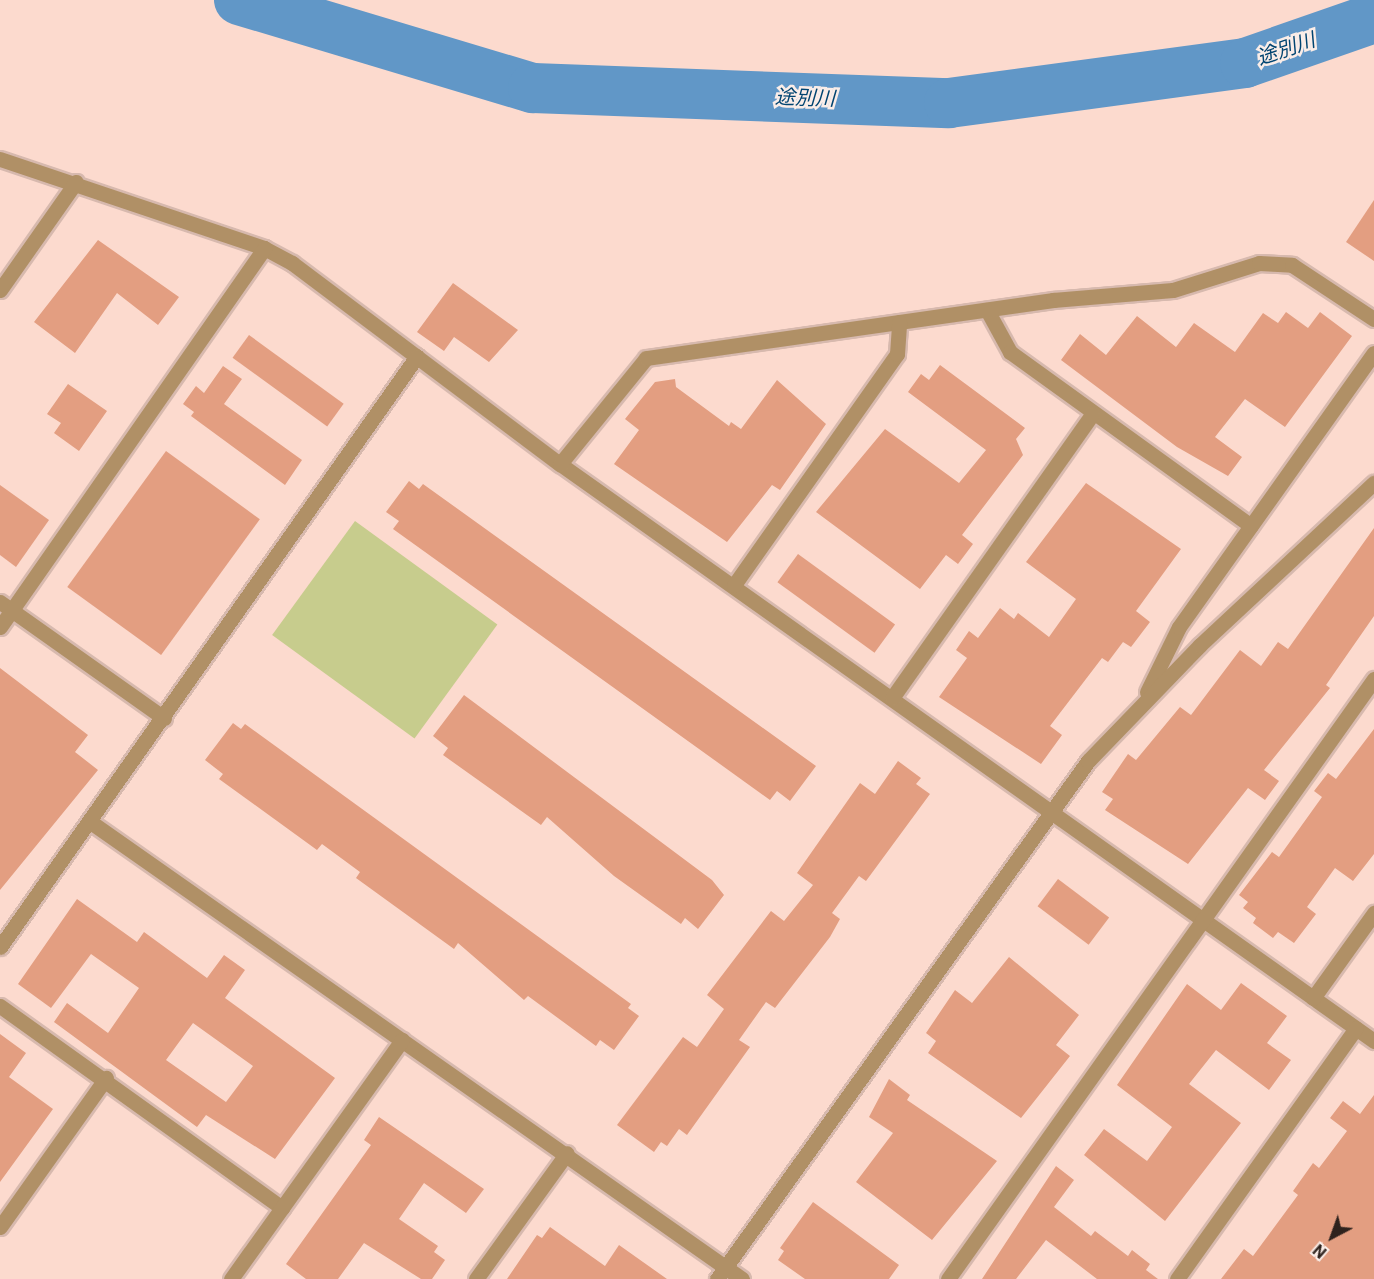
<!DOCTYPE html>
<meta charset="utf-8">
<style>
body{margin:0}
#map{position:relative;width:1374px;height:1279px;overflow:hidden;background:#fcdace;font-family:Roboto,"Noto Sans JP",sans-serif}
div>[style]{position:absolute}
[style*='--x']{left:calc(var(--x)*1px);top:calc(var(--y)*1px);width:calc(var(--w)*1px);rotate:calc(var(--a)*1deg)}
.green>*{inset:0;background:#c7cc8d;transform-origin:0 0}
.river>*{height:50px;margin:-25px;padding:0 25px;transform-origin:25px;border-radius:25px;background:#6197c7}
.building>*{inset:0;background:#e39e81;transform-origin:0 0}
.roads{filter:drop-shadow(2px 0 #d7b9ae) drop-shadow(-2px 0 #d7b9ae) drop-shadow(0 2px #d7b9ae) drop-shadow(0 -2px #d7b9ae)}
.minor>*{height:15px;margin:-7.5px;padding:0 7.5px;transform-origin:7.5px;border-radius:7.5px;background:#b09066}
span{translate:-50% -50%;white-space:nowrap;text-align:center;line-height:1.15;-webkit-text-stroke:5px #faede8;paint-order:stroke}
.water-label{font-size:20px;color:#004471;font-style:italic}
.north{position:absolute;left:1302px;top:1207px;width:60px;height:60px;-webkit-text-stroke:4px #faede8;paint-order:stroke;rotate:221deg;font-size:16px;font-weight:700;line-height:24px;text-align:center;color:#2e221d}
.north::after{content:'';display:block;margin:auto;width:21px;height:27px;background:#2e221d;clip-path:polygon(50% 0,100% 100%,50% 72%,0 100%)}
</style>
<div id="map">
<div class="green">
<i style="left:355px;top:521px;width:176px;height:141px;rotate:36deg"></i>
</div>
<div class="river">
<i style="--x:239;--y:0;--w:307;--a:16.7"></i>
<i style="--x:533;--y:88;--w:416;--a:2.1"></i>
<i style="--x:949;--y:103;--w:299;--a:-7.7"></i>
<i style="--x:1245;--y:63;--w:137;--a:-19.2"></i>
</div>
<div class="building">
<i style="clip-path:polygon(1374px 200px,1374px 261px,1346px 242px)"></i>
<i style="clip-path:polygon(98px 240px,179px 297px,158px 325px,117px 293px,75px 353px,34px 322px)"></i>
<i style="clip-path:polygon(453px 283px,518px 330px,489px 362px,454px 337px,444px 351px,417px 332px)"></i>
<i style="clip-path:polygon(1286px 312px,1308px 328px,1320px 312px,1352px 336px,1285px 427px,1245px 399px,1215px 437px,1242px 457px,1228px 476px,1177px 447px,1061px 360px,1080px 334px,1106px 355px,1137px 316px,1176px 347px,1194px 323px,1235px 352px,1263px 313px,1278px 323px)"></i>
<i style="left:249px;top:335px;width:117px;height:28px;rotate:36deg"></i>
<i style="clip-path:polygon(940px 365px,1025px 428px,1016px 439px,1023px 455px,962px 535px,973px 544px,958px 564px,946px 555px,920px 589px,816px 512px,885px 429px,959px 483px,986px 450px,908px 392px,921px 374px,929px 380px)"></i>
<i style="clip-path:polygon(223px 366px,242px 379px,224px 404px,302px 460px,285px 485px,191px 416px,194px 412px,183px 404px,196px 386px,204px 393px)"></i>
<i style="clip-path:polygon(675px 379px,676px 387px,729px 426px,731px 422px,741px 429px,777px 380px,826px 424px,780px 490px,772px 485px,727px 542px,614px 464px,639px 430px,625px 419px,655px 382px)"></i>
<i style="clip-path:polygon(68px 384px,107px 411px,79px 451px,54px 433px,61px 423px,47px 414px)"></i>
<i style="left:166px;top:451px;width:116px;height:168px;rotate:36deg"></i>
<i style="clip-path:polygon(409px 481px,419px 489px,423px 484px,816px 766px,790px 801px,777px 791px,770px 800px,393px 529px,399px 521px,386px 512px)"></i>
<i style="clip-path:polygon(1086px 483px,1181px 549px,1136px 611px,1150px 622px,1131px 647px,1123px 642px,1108px 662px,1102px 658px,1050px 726px,1062px 735px,1041px 764px,939px 697px,967px 658px,956px 650px,969px 631px,978px 638px,1000px 608px,1014px 619px,1018px 613px,1049px 637px,1076px 599px,1026px 562px)"></i>
<i style="clip-path:polygon(0 485px,49px 520px,16px 567px,0 555px)"></i>
<i style="clip-path:polygon(1374px 528px,1374px 616px,1326px 685px,1330px 688px,1264px 770px,1279px 781px,1265px 800px,1248px 788px,1188px 864px,1105px 810px,1113px 799px,1102px 792px,1128px 754px,1136px 760px,1180px 707px,1191px 715px,1240px 650px,1261px 666px,1278px 642px,1288px 649px)"></i>
<i style="left:798px;top:554px;width:120px;height:35px;rotate:36deg"></i>
<i style="clip-path:polygon(0 668px,88px 735px,75px 752px,98px 770px,0 890px)"></i>
<i style="clip-path:polygon(464px 695px,712px 880px,724px 895px,698px 929px,685px 918px,681px 924px,614px 876px,547px 817px,541px 825px,443px 755px,448px 748px,433px 736px)"></i>
<i style="clip-path:polygon(233px 723px,241px 729px,245px 724px,631px 1004px,628px 1008px,639px 1016px,614px 1050px,600px 1040px,596px 1046px,528px 996px,524px 1000px,458px 943px,454px 949px,356px 878px,360px 872px,322px 844px,317px 850px,219px 779px,223px 774px,205px 760px)"></i>
<i style="clip-path:polygon(1374px 729px,1374px 854px,1353px 881px,1335px 868px,1307px 907px,1316px 914px,1294px 943px,1278px 932px,1273px 938px,1253px 923px,1256px 918px,1243px 908px,1248px 902px,1239px 895px,1272px 852px,1279px 857px,1322px 797px,1314px 791px,1328px 773px,1336px 779px)"></i>
<i style="clip-path:polygon(898px 761px,921px 778px,916px 784px,930px 794px,866px 881px,859px 876px,832px 913px,840px 919px,830px 937px,775px 1008px,766px 1002px,739px 1040px,750px 1047px,687px 1135px,679px 1129px,667px 1146px,661px 1142px,654px 1152px,617px 1125px,683px 1037px,697px 1047px,724px 1009px,707px 995px,771px 911px,784px 921px,813px 885px,797px 873px,860px 783px,875px 794px)"></i>
<i style="left:1058px;top:879px;width:64px;height:34px;rotate:37deg"></i>
<i style="clip-path:polygon(evenodd,77px 899px,137px 942px,144px 932px,207px 978px,224px 955px,245px 970px,225px 998px,335px 1078px,275px 1159px,206px 1115px,197px 1127px,54px 1022px,67px 1003px,108px 1033px,139px 988px,91px 954px,51px 1008px,18px 984px,77px 899px,193px 1023px,253px 1066px,226px 1102px,166px 1060px,193px 1023px)"></i>
<i style="clip-path:polygon(1009px 957px,1079px 1015px,1056px 1045px,1070px 1056px,1021px 1118px,928px 1053px,936px 1041px,926px 1033px,955px 990px,972px 1003px)"></i>
<i style="clip-path:polygon(1241px 983px,1287px 1016px,1267px 1043px,1291px 1060px,1269px 1090px,1216px 1050px,1189px 1084px,1241px 1123px,1165px 1221px,1084px 1155px,1104px 1129px,1147px 1161px,1172px 1127px,1117px 1085px,1187px 984px,1221px 1010px)"></i>
<i style="clip-path:polygon(0 1034px,26px 1053px,9px 1077px,53px 1109px,0 1182px)"></i>
<i style="clip-path:polygon(889px 1079px,910px 1095px,907px 1100px,997px 1161px,932px 1240px,856px 1182px,893px 1133px,869px 1117px)"></i>
<i style="clip-path:polygon(1374px 1095px,1374px 1279px,1221px 1279px,1244px 1249px,1253px 1256px,1298px 1195px,1293px 1191px,1313px 1163px,1319px 1168px,1347px 1131px,1330px 1118px,1343px 1101px,1360px 1114px)"></i>
<i style="clip-path:polygon(379px 1117px,484px 1189px,466px 1213px,424px 1183px,399px 1219px,438px 1246px,434px 1252px,445px 1260px,432px 1279px,421px 1279px,364px 1243px,338px 1279px,306px 1279px,286px 1264px,371px 1145px,364px 1140px)"></i>
<i style="clip-path:polygon(1056px 1166px,1074px 1180px,1054px 1207px,1091px 1236px,1095px 1231px,1128px 1256px,1132px 1250px,1150px 1264px,1146px 1270px,1158px 1279px,1097px 1279px,1046px 1240px,1016px 1279px,982px 1279px)"></i>
<i style="clip-path:polygon(813px 1202px,899px 1265px,889px 1279px,805px 1279px,778px 1260px,784px 1251px,780px 1248px)"></i>
<i style="clip-path:polygon(550px 1227px,605px 1266px,619px 1245px,667px 1279px,507px 1279px,537px 1235px,542px 1238px)"></i>
</div>
<div class="roads">
<div class="minor">
<i style="--x:0;--y:159;--w:279;--a:18.6"></i>
<i style="--x:264;--y:248;--w:32;--a:28"></i>
<i style="--x:292;--y:263;--w:335;--a:36.9"></i>
<i style="--x:560;--y:464;--w:998;--a:35.33"></i>
<i style="--x:0;--y:290;--w:132;--a:-54.9"></i>
<i style="--x:987;--y:310;--w:48;--a:61.3"></i>
<i style="--x:1010;--y:352;--w:297;--a:35.8"></i>
<i style="--x:560;--y:464;--w:136;--a:-50.9"></i>
<i style="--x:646;--y:358;--w:411;--a:-8.1"></i>
<i style="--x:1053;--y:300;--w:120;--a:-4.8"></i>
<i style="--x:1173;--y:290;--w:90;--a:-17.4"></i>
<i style="--x:1259;--y:263;--w:33;--a:3"></i>
<i style="--x:1292;--y:265;--w:98;--a:33.4"></i>
<i style="--x:734;--y:585;--w:283;--a:-54.8"></i>
<i style="--x:897;--y:354;--w:32;--a:-86"></i>
<i style="--x:0;--y:602;--w:201;--a:35.3"></i>
<i style="--x:0;--y:627;--w:462;--a:-55.1"></i>
<i style="--x:1147;--y:692;--w:72;--a:-63.8"></i>
<i style="--x:1179;--y:627;--w:336;--a:-54.6"></i>
<i style="--x:892;--y:698;--w:347;--a:-54.8"></i>
<i style="--x:92;--y:823;--w:794;--a:35.05"></i>
<i style="--x:0;--y:947;--w:723;--a:-54.79"></i>
<i style="--x:1313;--y:998;--w:105;--a:-54.3"></i>
<i style="--x:0;--y:1006;--w:347;--a:35.6"></i>
<i style="--x:0;--y:1227;--w:183;--a:-54.6"></i>
<i style="--x:231;--y:1279;--w:294;--a:-54.4"></i>
<i style="--x:476;--y:1279;--w:155;--a:-54.2"></i>
<i style="--x:717;--y:1279;--w:637;--a:-54.39"></i>
<i style="--x:1088;--y:761;--w:161;--a:-46"></i>
<i style="--x:1200;--y:645;--w:238;--a:-43"></i>
<i style="--x:948;--y:1279;--w:736;--a:-54.63"></i>
<i style="--x:1177;--y:1279;--w:308;--a:-54.5"></i>
</div>
</div>
<div class="water-label">
<span style="left:1286px;top:49px;rotate:-19deg">途別川</span>
<span style="left:805px;top:98px;rotate:2deg">途別川</span>
</div>
<div class="north">N</div>
</div>
